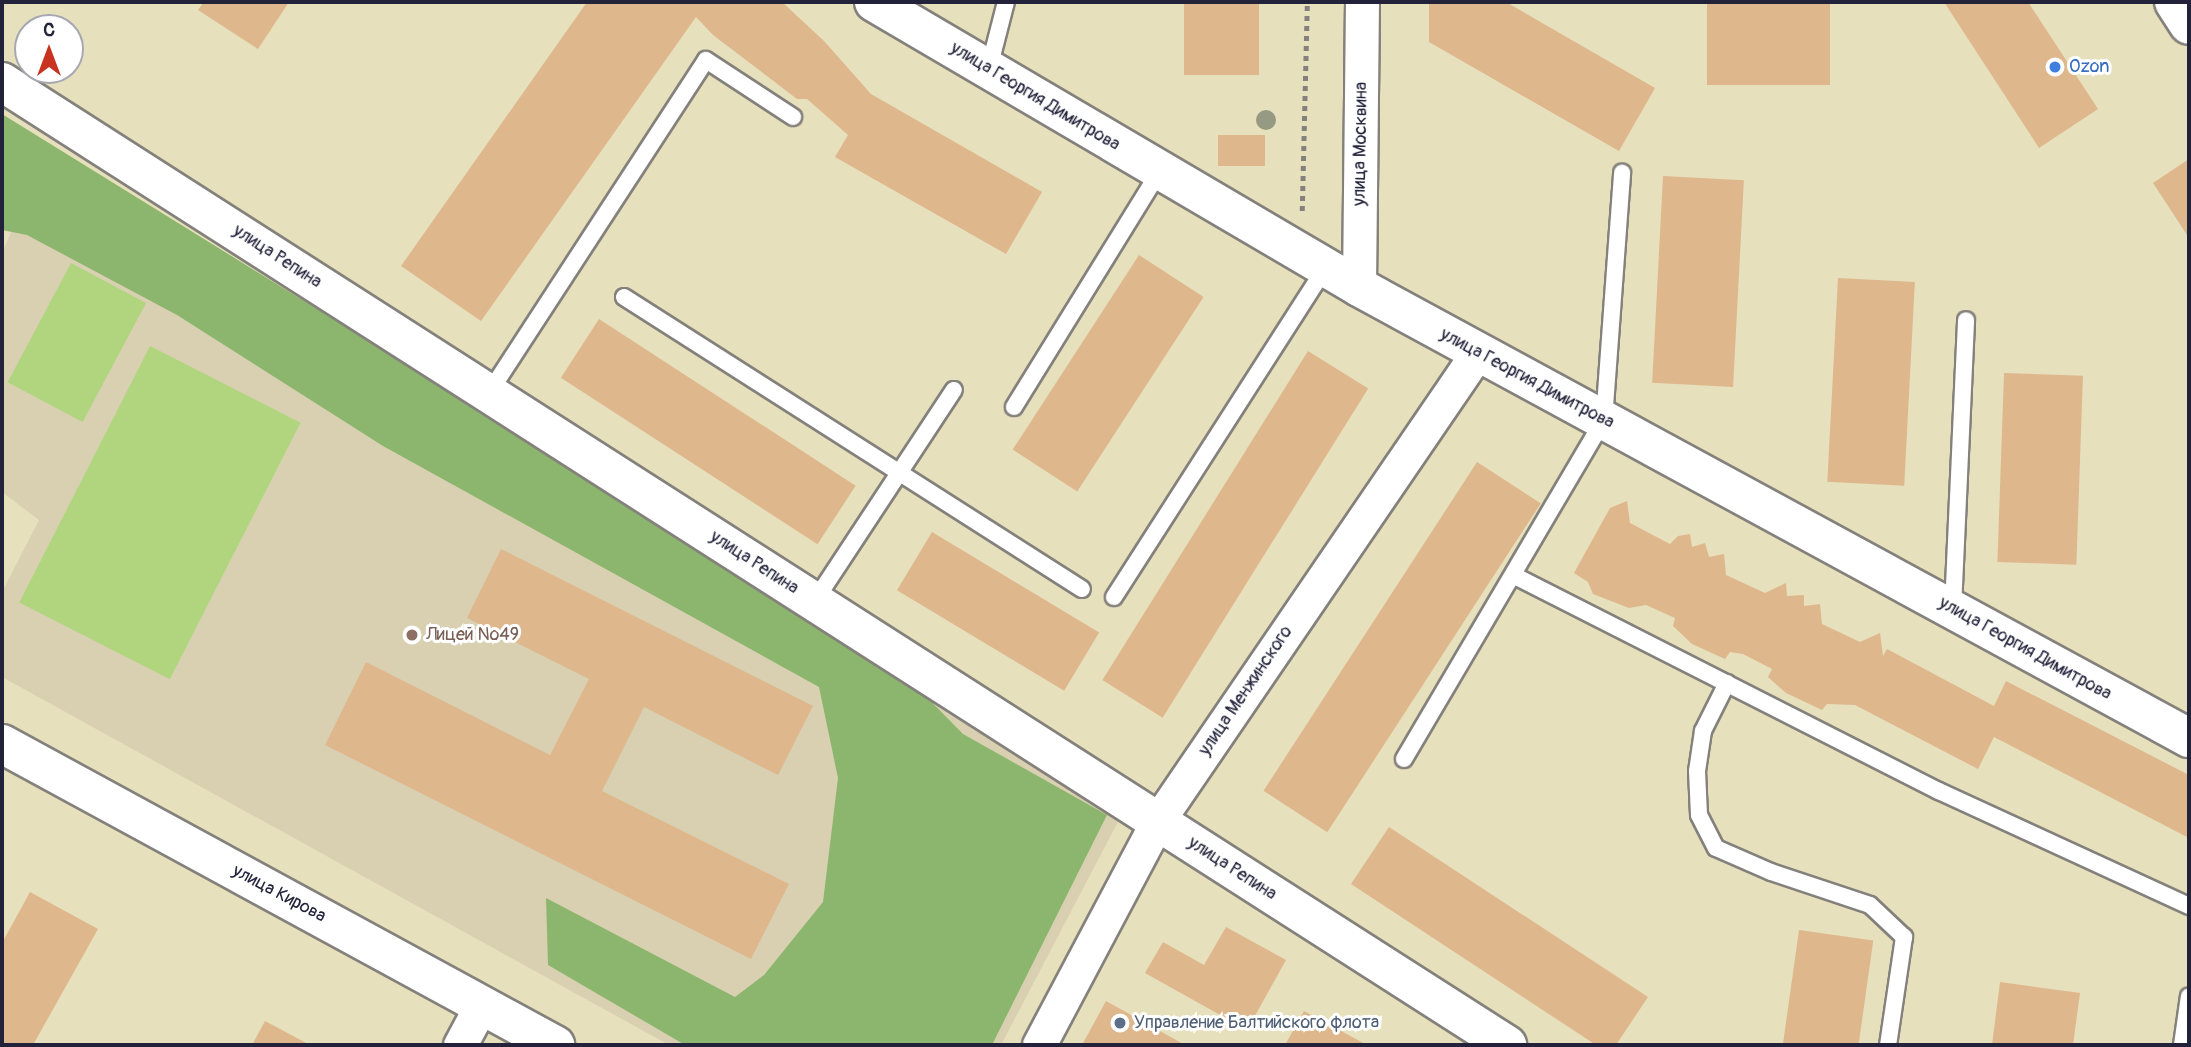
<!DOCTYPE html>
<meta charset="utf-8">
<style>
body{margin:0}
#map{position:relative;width:2191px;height:1047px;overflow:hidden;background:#e7e0bc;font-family:Pangolin,sans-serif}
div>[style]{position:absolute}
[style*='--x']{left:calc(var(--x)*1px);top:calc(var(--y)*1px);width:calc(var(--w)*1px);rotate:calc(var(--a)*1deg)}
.built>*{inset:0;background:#d9d0b2}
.green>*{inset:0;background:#b0d57e;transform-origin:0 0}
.forest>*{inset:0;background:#8cb66d}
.building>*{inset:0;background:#deb78d;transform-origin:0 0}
.path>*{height:4.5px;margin-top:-2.25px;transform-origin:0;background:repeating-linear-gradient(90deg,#84817c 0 5px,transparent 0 10px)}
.roads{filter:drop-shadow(2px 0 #84817c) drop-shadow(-2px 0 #84817c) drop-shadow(0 2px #84817c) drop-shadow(0 -2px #84817c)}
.lane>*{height:16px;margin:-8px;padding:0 8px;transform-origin:8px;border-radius:8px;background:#fff}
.street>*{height:33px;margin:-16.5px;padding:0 16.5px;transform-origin:16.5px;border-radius:16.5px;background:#fff}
.secondary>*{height:38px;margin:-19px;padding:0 19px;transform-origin:19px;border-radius:19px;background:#fff}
.primary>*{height:38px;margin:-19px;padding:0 19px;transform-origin:19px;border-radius:19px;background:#fff}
.trees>*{width:20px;height:20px;margin:-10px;border-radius:50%;background:#969a82}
.dots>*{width:19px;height:19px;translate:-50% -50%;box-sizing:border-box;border:4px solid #fff;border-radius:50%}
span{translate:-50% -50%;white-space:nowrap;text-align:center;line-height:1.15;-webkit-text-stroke:6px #fff;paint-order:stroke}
.shop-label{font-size:18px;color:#366cbe}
.left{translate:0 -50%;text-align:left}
.street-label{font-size:18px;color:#22223b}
.education-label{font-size:18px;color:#785e54}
.service-label{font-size:18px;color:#4e5e75}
.frame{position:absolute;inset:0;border:4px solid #22223b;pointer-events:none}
.north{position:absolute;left:14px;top:14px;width:70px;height:70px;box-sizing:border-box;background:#fff;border:2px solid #a7a7b1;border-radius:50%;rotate:0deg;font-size:19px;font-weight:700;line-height:28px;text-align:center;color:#22223b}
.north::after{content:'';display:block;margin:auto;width:24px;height:32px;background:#c8321e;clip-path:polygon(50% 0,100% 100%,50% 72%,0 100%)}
</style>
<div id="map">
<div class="built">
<i style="clip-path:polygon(46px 151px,1120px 818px,1001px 1045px,669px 1045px,2px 677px,2px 592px,39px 520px,2px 492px,2px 253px)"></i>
</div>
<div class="green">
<i style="left:71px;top:263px;width:85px;height:135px;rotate:28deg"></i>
<i style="left:150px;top:346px;width:169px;height:288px;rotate:27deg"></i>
</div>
<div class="forest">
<i style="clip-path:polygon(2px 114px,899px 669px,963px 734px,1107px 815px,992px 1045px,685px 1045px,548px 965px,546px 898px,735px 997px,764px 975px,823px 902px,838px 778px,819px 687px,383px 446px,177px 315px,27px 235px,2px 230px)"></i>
</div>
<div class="building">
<i style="clip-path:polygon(204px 2px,289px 2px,258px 49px,198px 10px)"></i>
<i style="clip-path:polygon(587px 2px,782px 2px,824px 41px,871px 94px,1042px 192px,1006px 254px,835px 157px,848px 135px,807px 99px,797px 99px,713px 35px,696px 17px,481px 321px,401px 266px)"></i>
<i style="left:1184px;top:2px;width:75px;height:73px"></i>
<i style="clip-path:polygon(1429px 2px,1506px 2px,1655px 88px,1619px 151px,1429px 42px)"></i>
<i style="left:1707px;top:2px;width:123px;height:83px"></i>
<i style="clip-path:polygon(1944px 2px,2028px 2px,2098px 109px,2039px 148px)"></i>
<i style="left:1218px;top:135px;width:47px;height:31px"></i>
<i style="clip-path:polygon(2189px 159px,2189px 238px,2153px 183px)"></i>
<i style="left:1663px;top:176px;width:81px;height:207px;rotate:3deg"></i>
<i style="left:1139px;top:255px;width:77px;height:232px;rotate:33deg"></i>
<i style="left:1838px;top:278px;width:77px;height:204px;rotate:3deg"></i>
<i style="left:599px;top:319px;width:306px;height:70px;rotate:33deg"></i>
<i style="left:1308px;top:351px;width:71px;height:388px;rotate:32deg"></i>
<i style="left:2004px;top:373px;width:79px;height:189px;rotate:2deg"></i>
<i style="left:1477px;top:462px;width:76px;height:392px;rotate:33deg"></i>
<i style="clip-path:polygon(1627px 501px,1630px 523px,1670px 544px,1678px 536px,1690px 534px,1692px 547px,1705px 543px,1709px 557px,1724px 554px,1726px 575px,1765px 593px,1786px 583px,1787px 596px,1804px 595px,1804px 606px,1820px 604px,1822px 624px,1860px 642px,1880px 633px,1883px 656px,1887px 649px,1994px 706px,2006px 681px,2189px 775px,2189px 838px,1994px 737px,1978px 769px,1855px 705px,1827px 704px,1822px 710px,1786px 693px,1768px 677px,1772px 669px,1743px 654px,1730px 652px,1725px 659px,1692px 644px,1673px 626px,1675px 618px,1646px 605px,1629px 608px,1593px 594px,1588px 582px,1574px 573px,1610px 508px)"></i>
<i style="left:932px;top:532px;width:195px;height:68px;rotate:31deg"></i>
<i style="clip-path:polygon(501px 549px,813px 706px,778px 775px,644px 707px,602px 791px,789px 884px,751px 959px,325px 745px,366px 662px,550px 755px,589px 679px,467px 618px)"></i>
<i style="clip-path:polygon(1389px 827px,1648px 997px,1616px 1045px,1596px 1045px,1351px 884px)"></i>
<i style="clip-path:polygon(30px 892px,98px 929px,33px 1045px,2px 1045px,2px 943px)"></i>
<i style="clip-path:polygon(1226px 927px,1286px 960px,1247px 1030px,1145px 973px,1163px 942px,1204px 965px)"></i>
<i style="left:1799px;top:930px;width:75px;height:116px;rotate:8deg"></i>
<i style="clip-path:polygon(2000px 982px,2080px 993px,2073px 1045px,1992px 1045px)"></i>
<i style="clip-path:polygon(1106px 1001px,1185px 1045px,1082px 1045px)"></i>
<i style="clip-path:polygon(1304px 1011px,1367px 1045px,1285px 1045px)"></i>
<i style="clip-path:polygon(265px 1021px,310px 1045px,252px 1045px)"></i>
</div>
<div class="path">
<i style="--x:1302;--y:211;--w:209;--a:-88.6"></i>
</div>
<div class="roads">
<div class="lane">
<i style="--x:989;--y:68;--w:68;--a:-75.6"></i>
<i style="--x:624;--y:297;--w:543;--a:32.52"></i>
<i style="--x:489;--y:393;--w:397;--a:-56.9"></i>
<i style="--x:706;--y:60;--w:104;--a:33.2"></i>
<i style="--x:1014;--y:407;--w:278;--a:-58.3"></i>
<i style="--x:1513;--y:575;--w:478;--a:26.9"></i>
<i style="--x:1939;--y:791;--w:275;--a:24.7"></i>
<i style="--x:1114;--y:597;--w:392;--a:-57.3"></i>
<i style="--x:814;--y:602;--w:254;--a:-56.6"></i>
<i style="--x:1953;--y:608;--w:288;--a:-87.4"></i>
<i style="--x:1727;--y:683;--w:54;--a:116.6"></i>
<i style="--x:1703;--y:731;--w:40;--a:98.5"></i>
<i style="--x:1697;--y:771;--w:44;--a:87.4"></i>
<i style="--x:1699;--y:815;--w:37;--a:63"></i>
<i style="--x:1716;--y:848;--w:60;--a:23.6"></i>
<i style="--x:1771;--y:872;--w:104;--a:18.4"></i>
<i style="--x:1870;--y:905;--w:47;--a:43.3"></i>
<i style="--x:1904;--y:937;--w:109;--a:98.4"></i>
<i style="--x:1404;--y:759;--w:394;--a:-59.5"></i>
<i style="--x:1604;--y:420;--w:248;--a:-85.8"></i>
<i style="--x:2182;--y:1045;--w:49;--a:-81.9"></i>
</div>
<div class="street">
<i style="--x:1359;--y:287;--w:285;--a:-89.4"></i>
<i style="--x:460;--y:1045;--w:47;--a:-61.8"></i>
<i style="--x:1039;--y:1045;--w:252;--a:-62.1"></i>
<i style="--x:1157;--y:822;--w:569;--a:-55.67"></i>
</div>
<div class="secondary">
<i style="--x:874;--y:2;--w:563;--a:30.44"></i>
<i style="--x:1359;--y:287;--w:945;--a:28.52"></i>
<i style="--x:2;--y:82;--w:1787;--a:32.61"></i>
<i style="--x:2;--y:744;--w:630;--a:28.56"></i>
</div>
<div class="primary">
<i style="--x:2174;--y:2;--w:27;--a:57"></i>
</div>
</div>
<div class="trees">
<i style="left:1266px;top:120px"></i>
</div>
<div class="dots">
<i style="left:2055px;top:67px;background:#3f7fe0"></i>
<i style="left:412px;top:635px;background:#8d6e63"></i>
<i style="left:1120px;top:1023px;background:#5c6f8a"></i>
</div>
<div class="shop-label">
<span class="left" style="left:2069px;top:67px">Ozon</span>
</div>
<div class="street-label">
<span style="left:1035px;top:97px;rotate:31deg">улица Георгия Димитрова</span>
<span style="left:1361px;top:144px;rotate:-89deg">улица Москвина</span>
<span style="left:277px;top:257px;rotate:33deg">улица Репина</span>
<span style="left:1527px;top:379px;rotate:28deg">улица Георгия Димитрова</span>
<span style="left:754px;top:563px;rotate:33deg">улица Репина</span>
<span style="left:2025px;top:649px;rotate:29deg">улица Георгия Димитрова</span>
<span style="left:1246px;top:691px;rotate:-56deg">улица Менжинского</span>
<span style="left:1232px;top:869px;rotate:33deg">улица Репина</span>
<span style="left:279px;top:894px;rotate:28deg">улица Кирова</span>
</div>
<div class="education-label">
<span class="left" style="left:426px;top:635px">Лицей №49</span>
</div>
<div class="service-label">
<span class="left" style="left:1134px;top:1023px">Управление Балтийского флота</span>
</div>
<div class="frame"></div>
<div class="north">С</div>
</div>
